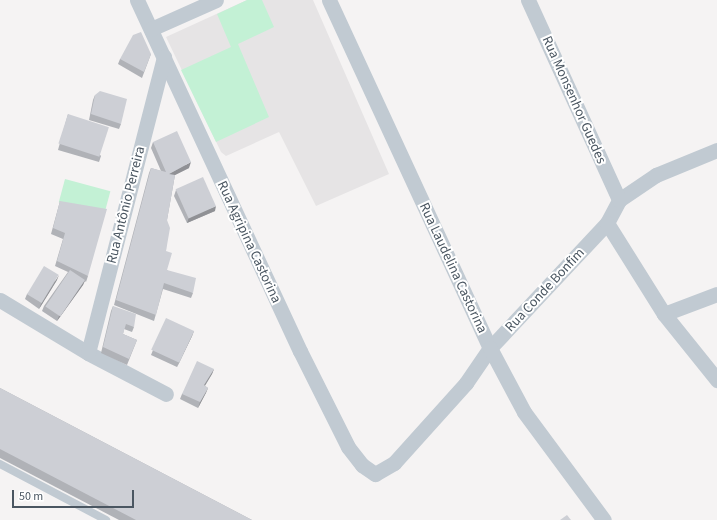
<!DOCTYPE html>
<meta charset="utf-8">
<style>
body{margin:0}
#map{position:relative;width:717px;height:520px;overflow:hidden;background:#f5f3f3;font-family:"Source Sans 3",sans-serif}
div>[style]{position:absolute}
[style*='--x']{left:calc(var(--x)*1px);top:calc(var(--y)*1px);width:calc(var(--w)*1px);rotate:calc(var(--a)*1deg)}
.education>*{inset:0;background:#e6e4e5}
.green>*{inset:0;background:#c3f1d5;transform-origin:0 0}
.service>*{height:8px;margin:-4px;padding:0 4px;transform-origin:4px;border-radius:4px;background:#c1cad2}
.minor>*{height:15px;margin:-7.5px;padding:0 7.5px;transform-origin:7.5px;border-radius:7.5px;background:#c1cad2}
.wall>*{inset:0;background:#b0b2b7}
.shaded-wall>*{inset:0;background:#909195}
.building>*{inset:0;background:#cdcfd5;transform-origin:0 0}
span{translate:-50% -50%;white-space:nowrap;text-align:center;line-height:1.15;-webkit-text-stroke:4px #fff;paint-order:stroke}
.street-label{font-size:14px;color:#4a5661}
.scale{position:absolute;left:12px;top:490px;width:122px;height:18px;box-sizing:border-box;border:2px solid #4a5661;border-top:0;padding-left:5px;font-size:12px;line-height:14px;white-space:nowrap;color:#4a5661;-webkit-text-stroke:3px #fff;paint-order:stroke}
</style>
<div id="map">
<div class="education">
<i style="clip-path:polygon(247px 0,313px 0,389px 174px,316px 206px,279px 132px,226px 156px,221px 152px,166px 37px)"></i>
</div>
<div class="green">
<i style="clip-path:polygon(247px 0,262px 0,274px 27px,238px 44px,269px 117px,216px 142px,181px 70px,231px 47px,217px 14px)"></i>
<i style="left:65px;top:179px;width:47px;height:24px;rotate:15deg"></i>
</div>
<div class="service">
<i style="--x:0;--y:464;--w:120;--a:27.8"></i>
</div>
<div class="minor">
<i style="--x:137;--y:0;--w:387;--a:65.1"></i>
<i style="--x:300;--y:351;--w:107;--a:63.4"></i>
<i style="--x:348;--y:447;--w:23;--a:52"></i>
<i style="--x:362;--y:465;--w:16;--a:35"></i>
<i style="--x:375;--y:474;--w:22;--a:-30"></i>
<i style="--x:394;--y:463;--w:108;--a:-48"></i>
<i style="--x:466;--y:383;--w:42;--a:-55.6"></i>
<i style="--x:490;--y:348;--w:171;--a:-46.9"></i>
<i style="--x:607;--y:223;--w:26;--a:-62"></i>
<i style="--x:619;--y:200;--w:45;--a:-34"></i>
<i style="--x:656;--y:175;--w:66;--a:-22.3"></i>
<i style="--x:329;--y:0;--w:383;--a:65.2"></i>
<i style="--x:490;--y:348;--w:72;--a:62"></i>
<i style="--x:524;--y:412;--w:134;--a:53.5"></i>
<i style="--x:528;--y:0;--w:220;--a:65.5"></i>
<i style="--x:151;--y:29;--w:71;--a:-24"></i>
<i style="--x:607;--y:223;--w:107;--a:57.9"></i>
<i style="--x:664;--y:314;--w:85;--a:51.2"></i>
<i style="--x:0;--y:300;--w:103;--a:31.1"></i>
<i style="--x:88;--y:353;--w:88;--a:27.7"></i>
<i style="--x:664;--y:314;--w:57;--a:-20.7"></i>
<i style="--x:88;--y:353;--w:306;--a:-75.6"></i>
</div>
<div class="wall">
<i style="clip-path:polygon(151px 54px,142px 78px,118px 64px,120px 59px)"></i>
<i style="clip-path:polygon(95px 95px,121px 124px,119px 129px,89px 120px,93px 100px)"></i>
<i style="clip-path:polygon(68px 114px,101px 156px,99px 162px,58px 150px)"></i>
<i style="clip-path:polygon(153px 142px,189px 168px,175px 175px,167px 220px,166px 251px,167px 270px,193px 293px,191px 298px,163px 289px,154px 321px,114px 305px,149px 173px,151px 168px,161px 171px,151px 148px)"></i>
<i style="clip-path:polygon(176px 190px,215px 211px,187px 223px,174px 196px)"></i>
<i style="clip-path:polygon(60px 201px,88px 276px,86px 282px,85px 281px,83px 285px,57px 321px,42px 311px,44px 306px,68px 272px,55px 266px,63px 239px,51px 234px)"></i>
<i style="clip-path:polygon(57px 280px,39px 309px,25px 299px,27px 294px)"></i>
<i style="clip-path:polygon(113px 306px,134px 327px,132px 332px,124px 329px,123px 334px,137px 340px,127px 365px,101px 353px,111px 311px)"></i>
<i style="clip-path:polygon(194px 331px,192px 336px,177px 367px,151px 355px,153px 350px)"></i>
<i style="clip-path:polygon(214px 369px,212px 374px,205px 386px,208px 388px,198px 408px,180px 399px,182px 394px)"></i>
<i style="clip-path:polygon(0 388px,252px 520px,119px 520px,0 458px)"></i>
</div>
<div class="shaded-wall">
<i style="clip-path:polygon(191px 162px,189px 168px,167px 179px,169px 174px)"></i>
<i style="clip-path:polygon(216px 206px,215px 211px,187px 223px,189px 217px)"></i>
<i style="clip-path:polygon(59px 275px,57px 280px,39px 309px,41px 304px)"></i>
<i style="clip-path:polygon(85px 280px,83px 285px,57px 321px,59px 316px)"></i>
<i style="clip-path:polygon(194px 331px,192px 336px,177px 367px,179px 362px)"></i>
<i style="clip-path:polygon(214px 369px,212px 374px,202px 390px,204px 385px)"></i>
<i style="clip-path:polygon(208px 388px,206px 393px,198px 408px,200px 402px)"></i>
</div>
<div class="building">
<i style="clip-path:polygon(141px 32px,151px 54px,144px 72px,120px 59px,133px 35px)"></i>
<i style="clip-path:polygon(100px 91px,127px 99px,121px 124px,91px 114px,95px 95px)"></i>
<i style="left:68px;top:114px;width:43px;height:31px;rotate:18deg"></i>
<i style="clip-path:polygon(177px 131px,191px 162px,169px 174px,175px 175px,167px 220px,170px 228px,166px 251px,172px 253px,167px 270px,196px 278px,193px 293px,164px 283px,156px 315px,116px 300px,151px 168px,166px 172px,153px 142px)"></i>
<i style="left:203px;top:177px;width:32px;height:30px;rotate:66deg"></i>
<i style="clip-path:polygon(60px 201px,107px 209px,88px 276px,57px 261px,65px 233px,53px 228px)"></i>
<i style="left:44px;top:266px;width:17px;height:33px;rotate:31deg"></i>
<i style="left:70px;top:270px;width:18px;height:44px;rotate:34deg"></i>
<i style="clip-path:polygon(113px 306px,136px 314px,134px 327px,126px 324px,123px 334px,137px 340px,129px 359px,103px 347px)"></i>
<i style="left:166px;top:318px;width:31px;height:35px;rotate:25deg"></i>
<i style="clip-path:polygon(197px 361px,214px 369px,204px 385px,208px 388px,200px 402px,182px 394px)"></i>
<i style="clip-path:polygon(0 388px,252px 520px,136px 520px,0 449px)"></i>
<i style="clip-path:polygon(567px 515px,571px 520px,560px 520px)"></i>
</div>
<div class="street-label">
<span style="left:574px;top:100px;rotate:66deg">Rua Monsenhor Guedes</span>
<span style="left:126px;top:205px;rotate:-76deg">Rua Antônio Perreira</span>
<span style="left:249px;top:242px;rotate:65deg">Rua Agripina Castorina</span>
<span style="left:453px;top:268px;rotate:65deg">Rua Laudelina Castorina</span>
<span style="left:545px;top:290px;rotate:-47deg">Rua Conde Bonfim</span>
</div>
<div class="scale">50 m</div>
</div>
